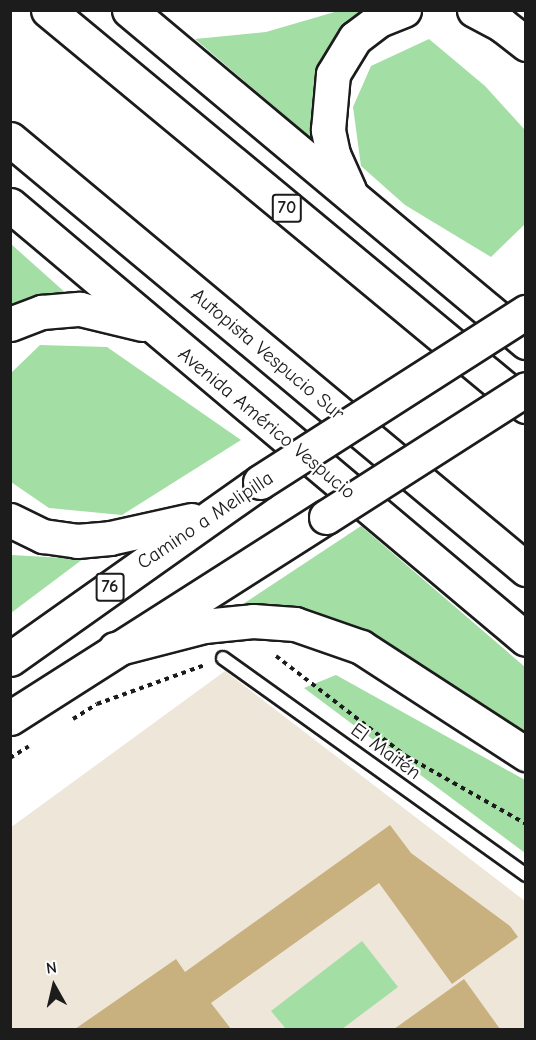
<!DOCTYPE html>
<meta charset="utf-8">
<style>
body{margin:0}
#map{position:relative;width:536px;height:1040px;overflow:hidden;background:#fff;font-family:"Comic Neue",sans-serif}
div>[style]{position:absolute}
[style*='--x']{left:calc(var(--x)*1px);top:calc(var(--y)*1px);width:calc(var(--w)*1px);rotate:calc(var(--a)*1deg)}
.built>*{inset:0;background:#eee7d9}
.green>*{inset:0;background:#a3dea4}
.building>*{inset:0;background:#c8b07f}
.path>*{height:4px;margin-top:-2px;transform-origin:0;background:repeating-linear-gradient(90deg,#1c1c1c 0 4.5px,transparent 0 9px)}
.roads{filter:drop-shadow(2px 0 #1c1c1c) drop-shadow(-2px 0 #1c1c1c) drop-shadow(0 2px #1c1c1c) drop-shadow(0 -2px #1c1c1c)}
.lane>*{height:12px;margin:-6px;padding:0 6px;transform-origin:6px;border-radius:6px;background:#fff}
.primary>*{height:33px;margin:-16.5px;padding:0 16.5px;transform-origin:16.5px;border-radius:16.5px;background:#fff}
.highway>*{height:33px;margin:-16.5px;padding:0 16.5px;transform-origin:16.5px;border-radius:16.5px;background:#fff}
.bridges{filter:drop-shadow(2px 0 #1c1c1c) drop-shadow(-2px 0 #1c1c1c) drop-shadow(0 2px #1c1c1c) drop-shadow(0 -2px #1c1c1c)}
.primary-bridge>*{height:33px;margin:-16.5px;padding:0 16.5px;transform-origin:16.5px;border-radius:16.5px;background:#fff}
span{translate:-50% -50%;white-space:nowrap;text-align:center;line-height:1.15;-webkit-text-stroke:4.5px #fff;paint-order:stroke}
.shield-label span{padding:2px 4px;background:#fff;border:2px solid;border-radius:4px;-webkit-text-stroke-width:0}
.shield-label{font-size:18px;color:#1c1c1c;font-weight:700}
.street-label{font-size:20px;color:#1c1c1c}
.frame{position:absolute;inset:0;border:12px solid #1c1c1c;pointer-events:none}
.north{position:absolute;left:24px;top:956px;width:60px;height:60px;-webkit-text-stroke:4px #fff;paint-order:stroke;rotate:352deg;font-size:16px;font-weight:700;line-height:24px;text-align:center;color:#1c1c1c}
.north::after{content:'';display:block;margin:auto;width:21px;height:27px;background:#1c1c1c;clip-path:polygon(50% 0,100% 100%,50% 72%,0 100%)}
</style>
<div id="map">
<div class="built">
<i style="clip-path:polygon(225px 671px,525px 901px,525px 1029px,11px 1029px,10px 828px)"></i>
</div>
<div class="green">
<i style="clip-path:polygon(338px 11px,384px 11px,335px 39px,314px 81px,317px 143px,195px 39px,266px 32px)"></i>
<i style="clip-path:polygon(429px 39px,485px 86px,525px 130px,525px 224px,491px 257px,405px 205px,361px 166px,353px 107px,371px 66px)"></i>
<i style="clip-path:polygon(11px 244px,68px 295px,11px 309px)"></i>
<i style="clip-path:polygon(40px 345px,107px 347px,241px 440px,122px 515px,49px 508px,11px 482px,11px 373px)"></i>
<i style="clip-path:polygon(361px 526px,525px 667px,525px 733px,389px 647px,240px 606px)"></i>
<i style="clip-path:polygon(11px 555px,83px 559px,11px 613px)"></i>
<i style="clip-path:polygon(336px 675px,525px 780px,525px 853px,304px 688px)"></i>
<i style="clip-path:polygon(362px 941px,398px 987px,342px 1029px,286px 1029px,271px 1011px)"></i>
</div>
<div class="building">
<i style="clip-path:polygon(390px 825px,411px 853px,510px 926px,518px 937px,452px 984px,379px 883px,211px 1003px,231px 1029px,75px 1029px,176px 959px,185px 972px)"></i>
<i style="clip-path:polygon(464px 979px,500px 1029px,394px 1029px)"></i>
</div>
<div class="path">
<i style="--x:276;--y:656;--w:164;--a:37.6"></i>
<i style="--x:406;--y:756;--w:138;--a:29.5"></i>
<i style="--x:73;--y:719;--w:28;--a:-32"></i>
<i style="--x:97;--y:704;--w:115;--a:-19.9"></i>
<i style="--x:10;--y:758;--w:22;--a:-32"></i>
</div>
<div class="roads">
<div class="lane">
<i style="--x:223;--y:658;--w:373;--a:35.6"></i>
</div>
<div class="primary">
<i style="--x:129;--y:10;--w:518;--a:39.9"></i>
<i style="--x:474;--y:10;--w:32;--a:28"></i>
<i style="--x:502;--y:25;--w:31;--a:38"></i>
<i style="--x:349;--y:190;--w:39;--a:-114"></i>
<i style="--x:333;--y:154;--w:25;--a:-102"></i>
<i style="--x:328;--y:130;--w:56;--a:-84.9"></i>
<i style="--x:333;--y:74;--w:42;--a:-58.6"></i>
<i style="--x:355;--y:38;--w:30;--a:-37"></i>
<i style="--x:379;--y:20;--w:27;--a:-22"></i>
<i style="--x:10;--y:205;--w:674;--a:40.07"></i>
<i style="--x:10;--y:324;--w:34;--a:-21"></i>
<i style="--x:42;--y:312;--w:38;--a:-5"></i>
<i style="--x:80;--y:309;--w:64;--a:13.6"></i>
<i style="--x:10;--y:520;--w:37;--a:26"></i>
<i style="--x:43;--y:536;--w:34;--a:8"></i>
<i style="--x:77;--y:541;--w:33;--a:-5"></i>
<i style="--x:110;--y:538;--w:83;--a:-12.5"></i>
<i style="--x:115;--y:649;--w:92;--a:-14.5"></i>
<i style="--x:204;--y:626;--w:49;--a:-5.8"></i>
<i style="--x:253;--y:621;--w:42;--a:4.1"></i>
<i style="--x:295;--y:624;--w:70;--a:19.2"></i>
<i style="--x:361;--y:647;--w:197;--a:33"></i>
<i style="--x:10;--y:659;--w:306;--a:-35.3"></i>
<i style="--x:10;--y:718;--w:375;--a:-32.5"></i>
</div>
<div class="highway">
<i style="--x:48;--y:10;--w:621;--a:39.64"></i>
<i style="--x:10;--y:139;--w:672;--a:39.81"></i>
</div>
</div>
<div class="bridges">
<div class="primary-bridge">
<i style="--x:260;--y:482;--w:316;--a:-32.6"></i>
<i style="--x:326;--y:517;--w:237;--a:-32.6"></i>
</div>
</div>
<div class="shield-label">
<span style="left:287px;top:208px">70</span>
<span style="left:110px;top:587px">76</span>
</div>
<div class="street-label">
<span style="left:268px;top:354px;rotate:40deg">Autopista Vespucio Sur</span>
<span style="left:267px;top:423px;rotate:40deg">Avenida Américo Vespucio</span>
<span style="left:205px;top:520px;rotate:-34deg">Camino a Melipilla</span>
<span style="left:386px;top:751px;rotate:36deg">El Maitén</span>
</div>
<div class="frame"></div>
<div class="north">N</div>
</div>
